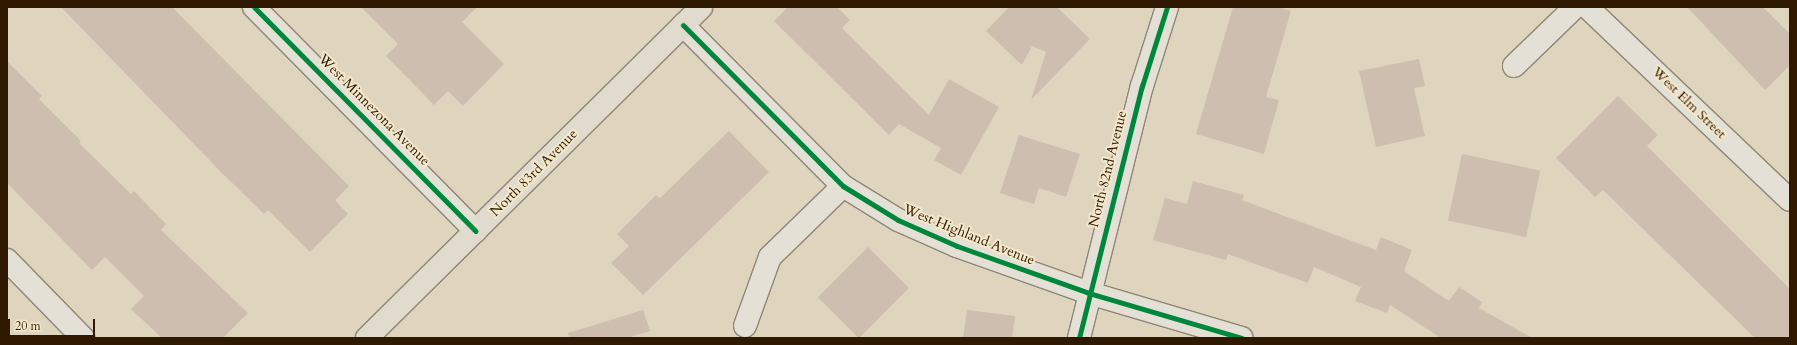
<!DOCTYPE html>
<style>
body{margin:0}
#map{position:relative;width:1797px;height:345px;overflow:hidden;background:#dfd5be;font-family:Cardo,serif}
div>[style]{position:absolute}
[style*='--x']{left:calc(var(--x)*1px);top:calc(var(--y)*1px);width:calc(var(--w)*1px);rotate:calc(var(--a)*1deg)}
.building>*{inset:0;background:#cebeaf;transform-origin:0 0}
.roads{filter:drop-shadow(1px 0 #8f8676) drop-shadow(-1px 0 #8f8676) drop-shadow(0 1px #8f8676) drop-shadow(0 -1px #8f8676)}
.minor>*{height:22px;margin:-11px;padding:0 11px;transform-origin:11px;border-radius:11px;background:#e5e0d5}
.major>*{height:22px;margin:-11px;padding:0 11px;transform-origin:11px;border-radius:11px;background:#e1dbce}
.cycleway>*{height:5px;margin:-2.5px;padding:0 2.5px;transform-origin:2.5px;border-radius:2.5px;background:#00873e}
span{translate:-50% -50%;white-space:nowrap;text-align:center;line-height:1.15;-webkit-text-stroke:4px #f3e7cc;paint-order:stroke}
.street-label{font-size:14px;color:#2f1900}
.frame{position:absolute;inset:0;border:8px solid #2f1900;pointer-events:none}
.scale{position:absolute;left:8px;top:319px;width:87px;height:18px;box-sizing:border-box;border:2px solid #2f1900;border-top:0;padding-left:5px;font-size:12px;line-height:14px;white-space:nowrap;color:#2f1900;-webkit-text-stroke:3px #f3e7cc;paint-order:stroke}
</style>
<div id="map">
<div class="building">
<i style="clip-path:polygon(61px 7px,172px 7px,349px 186px,335px 200px,348px 214px,310px 252px,268px 210px,264px 214px,221px 172px)"></i>
<i style="clip-path:polygon(361px 7px,477px 7px,462px 22px,504px 64px,463px 106px,448px 91px,434px 105px,386px 56px,398px 44px)"></i>
<i style="clip-path:polygon(788px 7px,837px 7px,850px 20px,842px 28px,929px 115px,949px 79px,999px 107px,961px 175px,934px 160px,941px 148px,899px 124px,889px 135px,774px 21px)"></i>
<i style="clip-path:polygon(1009px 7px,1057px 7px,1090px 39px,1031px 100px,1046px 52px,1032px 46px,1022px 65px,986px 31px)"></i>
<i style="clip-path:polygon(1233px 7px,1278px 7px,1291px 11px,1266px 97px,1279px 100px,1264px 154px,1196px 134px)"></i>
<i style="clip-path:polygon(1687px 7px,1763px 7px,1790px 34px,1790px 65px,1765px 90px)"></i>
<i style="clip-path:polygon(1419px 59px,1425px 86px,1414px 88px,1425px 136px,1376px 147px,1359px 71px)"></i>
<i style="clip-path:polygon(7px 61px,42px 96px,39px 99px,81px 141px,79px 143px,131px 194px,134px 191px,166px 224px,161px 230px,248px 313px,223px 338px,162px 338px,131px 309px,144px 296px,105px 257px,92px 270px,7px 183px)"></i>
<i style="clip-path:polygon(1618px 96px,1658px 135px,1647px 146px,1790px 289px,1790px 338px,1755px 338px,1603px 190px,1595px 197px,1556px 158px)"></i>
<i style="clip-path:polygon(729px 131px,769px 172px,643px 295px,611px 263px,629px 246px,617px 234px,656px 195px,660px 198px)"></i>
<i style="clip-path:polygon(1019px 135px,1080px 154px,1066px 197px,1039px 188px,1034px 204px,1000px 193px)"></i>
<i style="left:1462px;top:154px;width:80px;height:68px;rotate:12deg"></i>
<i style="clip-path:polygon(1193px 181px,1244px 195px,1242px 200px,1376px 250px,1381px 237px,1412px 250px,1404px 271px,1449px 301px,1459px 287px,1482px 302px,1479px 308px,1532px 338px,1441px 338px,1390px 305px,1387px 313px,1355px 301px,1361px 287px,1314px 267px,1308px 283px,1228px 254px,1226px 260px,1153px 240px,1165px 198px,1187px 204px)"></i>
<i style="left:868px;top:247px;width:58px;height:71px;rotate:45deg"></i>
<i style="clip-path:polygon(643px 310px,650px 331px,627px 338px,569px 338px,568px 333px)"></i>
<i style="clip-path:polygon(967px 310px,1015px 316px,1012px 338px,963px 338px)"></i>
</div>
<div class="roads">
<div class="minor">
<i style="--x:254;--y:7;--w:315;--a:45.3"></i>
<i style="--x:1587;--y:7;--w:280;--a:43.6"></i>
<i style="--x:683;--y:25;--w:227;--a:45.2"></i>
<i style="--x:843;--y:186;--w:65;--a:31.7"></i>
<i style="--x:898;--y:220;--w:64;--a:23.8"></i>
<i style="--x:957;--y:246;--w:140;--a:19.6"></i>
<i style="--x:1089;--y:293;--w:159;--a:16.4"></i>
<i style="--x:1514;--y:66;--w:85;--a:-44"></i>
<i style="--x:7;--y:260;--w:109;--a:45.7"></i>
<i style="--x:745;--y:326;--w:73;--a:-70.1"></i>
<i style="--x:770;--y:257;--w:102;--a:-44.2"></i>
<i style="--x:1079;--y:338;--w:260;--a:-76"></i>
<i style="--x:1142;--y:86;--w:83;--a:-72.4"></i>
</div>
<div class="major">
<i style="--x:367;--y:338;--w:470;--a:-44.7"></i>
</div>
</div>
<div class="cycleway">
<i style="--x:254;--y:7;--w:315;--a:45.3"></i>
<i style="--x:683;--y:25;--w:227;--a:45.2"></i>
<i style="--x:843;--y:186;--w:65;--a:31.7"></i>
<i style="--x:898;--y:220;--w:64;--a:23.8"></i>
<i style="--x:957;--y:246;--w:140;--a:19.6"></i>
<i style="--x:1089;--y:293;--w:159;--a:16.4"></i>
<i style="--x:1079;--y:338;--w:260;--a:-76"></i>
<i style="--x:1142;--y:86;--w:83;--a:-72.4"></i>
</div>
<div class="street-label">
<span style="left:1689px;top:103px;rotate:44deg">West Elm Street</span>
<span style="left:374px;top:110px;rotate:45deg">West Minnezona Avenue</span>
<span style="left:1108px;top:169px;rotate:-76deg">North 82nd Avenue</span>
<span style="left:534px;top:173px;rotate:-45deg">North 83rd Avenue</span>
<span style="left:969px;top:235px;rotate:22deg">West Highland Avenue</span>
</div>
<div class="frame"></div>
<div class="scale">20 m</div>
</div>
